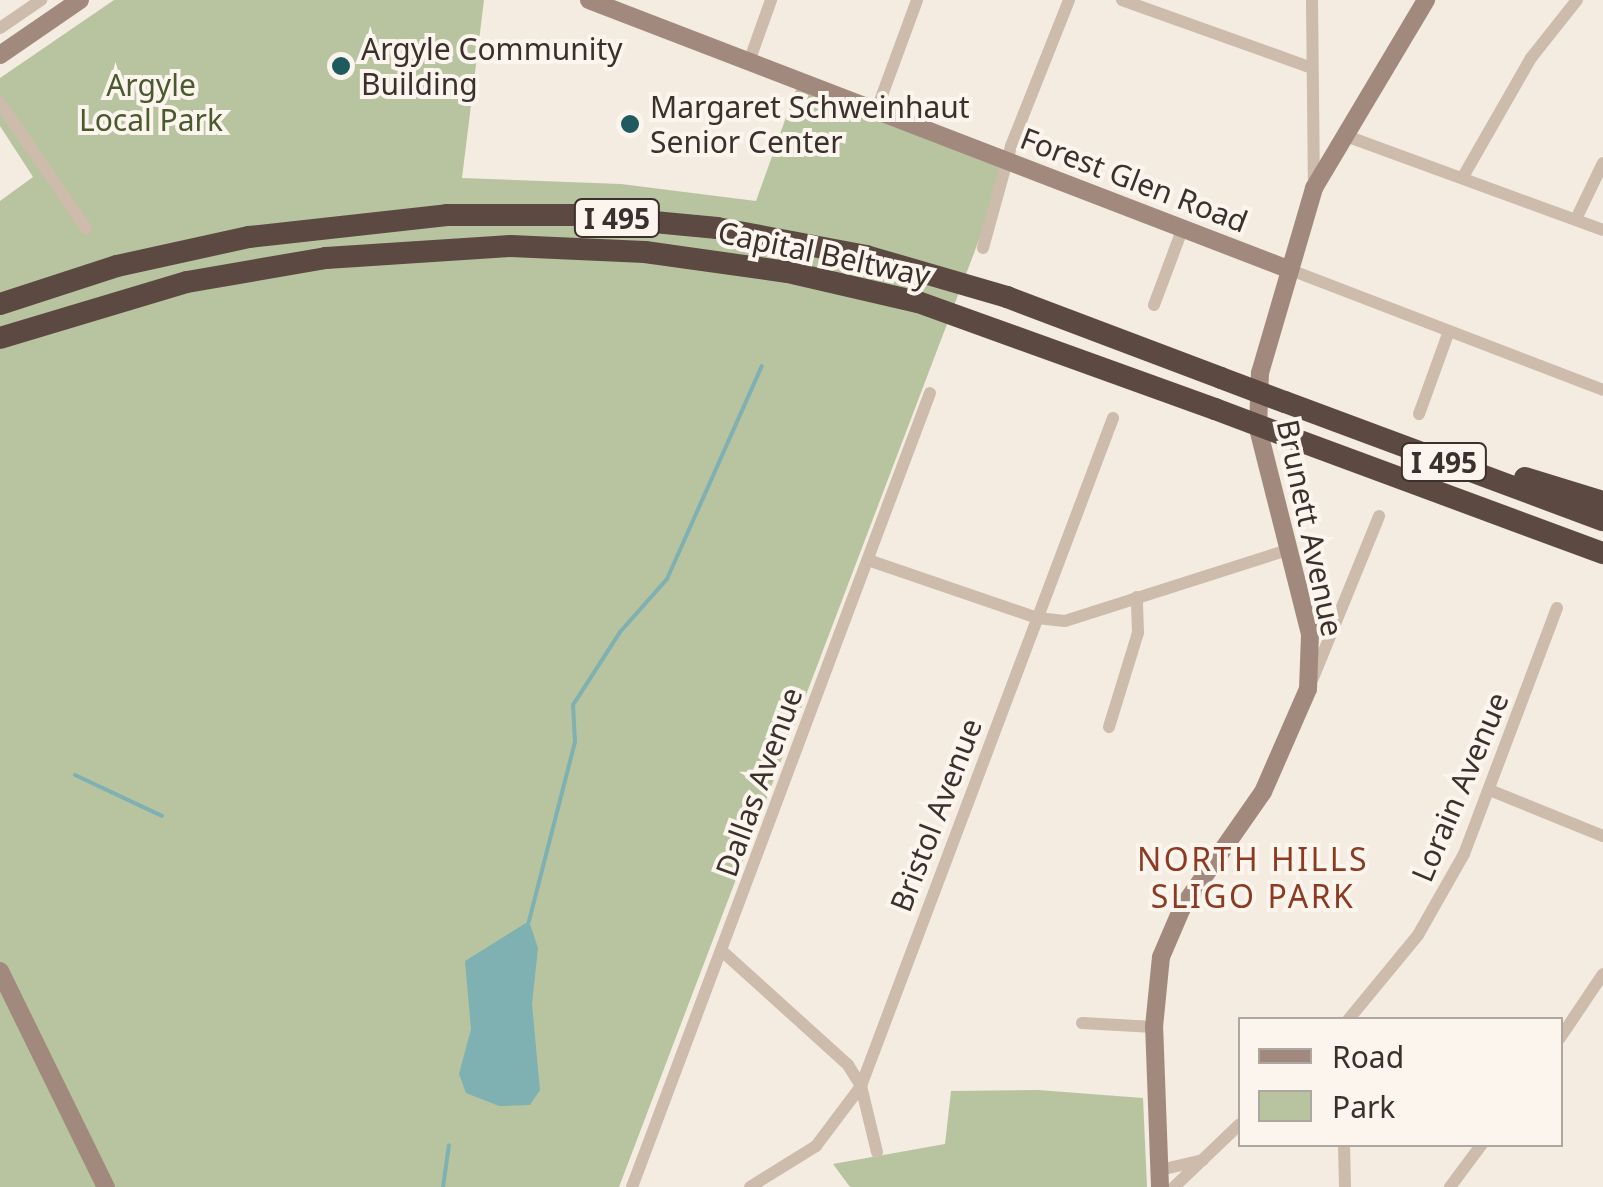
<!DOCTYPE html>
<style>
body{margin:0}
#map{position:relative;width:1603px;height:1187px;overflow:hidden;background:#f4ebe1;font-family:"Noto Sans",sans-serif}
div>[style]{position:absolute}
[style*='--x']{left:calc(var(--x)*1px);top:calc(var(--y)*1px);width:calc(var(--w)*1px);rotate:calc(var(--a)*1deg)}
.green>*{inset:0;background:#b8c4a0}
.water>*{inset:0;background:#7fb0b2}
.stream>*{height:4px;margin:-2px;padding:0 2px;transform-origin:2px;border-radius:2px;background:#7fb0b2}
.street>*{height:12px;margin:-6px;padding:0 6px;transform-origin:6px;border-radius:6px;background:#cdbbac}
.secondary>*{height:18px;margin:-9px;padding:0 9px;transform-origin:9px;border-radius:9px;background:#a18a7d}
.highway>*{height:22px;margin:-11px;padding:0 11px;transform-origin:11px;border-radius:11px;background:#5c4a42}
.highway-bridge>*{height:22px;margin:-11px;padding:0 11px;transform-origin:11px;border-radius:11px;background:#5c4a42}
.dots>*{width:28px;height:28px;translate:-50% -50%;box-sizing:border-box;border:5px solid #fbf5ee;border-radius:50%}
span{translate:-50% -50%;white-space:nowrap;text-align:center;line-height:1.15;-webkit-text-stroke:8px #fbf5ee;paint-order:stroke}
.shield-label span{padding:2px 8px;background:#fbf5ee;border:2px solid;border-radius:8px;-webkit-text-stroke-width:0}
.shield-label{font-size:28px;color:#3b302b;font-weight:700}
.poi-label{font-size:30px;color:#3b302b}
.left{translate:0 -50%;text-align:left}
.park-label{font-size:30px;color:#4a5a2e}
.street-label{font-size:30px;color:#3b302b}
.neighbourhood-label{font-size:32px;color:#8c3b22;letter-spacing:2.5px}
.legend{position:absolute;left:1238px;top:1017px;width:325px;height:130px;box-sizing:border-box;background:#fbf5ee;border:2px solid #aea6a0;margin:0;padding:12px 18px;list-style:none;font-size:30px;color:#3b302b}
.legend li{display:flex;align-items:center;gap:20px;height:50px}
.legend b{width:50px;border:2px solid #aea6a0}
</style>
<div id="map">
<div class="green">
<i style="clip-path:polygon(114px 0,484px 0,462px 178px,621px 184px,756px 201px,798px 84px,1009px 161px,619px 1187px,0 1187px,0 201px,33px 177px,0 126px,0 78px)"></i>
<i style="clip-path:polygon(1038px 1090px,1143px 1098px,1147px 1187px,850px 1187px,833px 1164px,945px 1144px,951px 1091px)"></i>
</div>
<div class="water">
<i style="clip-path:polygon(529px 921px,538px 948px,532px 1004px,540px 1090px,530px 1105px,499px 1106px,466px 1093px,459px 1074px,471px 1029px,465px 961px)"></i>
</div>
<div class="stream">
<i style="--x:75;--y:775;--w:96;--a:25.2"></i>
<i style="--x:529;--y:921;--w:185;--a:-75.6"></i>
<i style="--x:575;--y:742;--w:37;--a:-93"></i>
<i style="--x:573;--y:705;--w:87;--a:-57.2"></i>
<i style="--x:620;--y:632;--w:71;--a:-48.4"></i>
<i style="--x:667;--y:579;--w:233;--a:-66"></i>
<i style="--x:443;--y:1187;--w:42;--a:-81.9"></i>
</div>
<div class="street">
<i style="--x:1122;--y:0;--w:202;--a:19.7"></i>
<i style="--x:1312;--y:0;--w:186;--a:89.4"></i>
<i style="--x:0;--y:28;--w:50;--a:-34.3"></i>
<i style="--x:750;--y:59;--w:63;--a:-70.4"></i>
<i style="--x:0;--y:103;--w:152;--a:55.5"></i>
<i style="--x:877;--y:109;--w:116;--a:-69.8"></i>
<i style="--x:1349;--y:137;--w:270;--a:20.1"></i>
<i style="--x:1464;--y:175;--w:135;--a:-60.2"></i>
<i style="--x:1531;--y:58;--w:74;--a:-51.6"></i>
<i style="--x:1576;--y:219;--w:62;--a:-64.3"></i>
<i style="--x:983;--y:248;--w:106;--a:-74.6"></i>
<i style="--x:1011;--y:146;--w:157;--a:-68.3"></i>
<i style="--x:1288;--y:269;--w:337;--a:21"></i>
<i style="--x:1154;--y:305;--w:80;--a:-69.5"></i>
<i style="--x:1419;--y:414;--w:88;--a:-70.1"></i>
<i style="--x:868;--y:560;--w:179;--a:18.9"></i>
<i style="--x:1037;--y:618;--w:28;--a:6"></i>
<i style="--x:1065;--y:621;--w:234;--a:-17.7"></i>
<i style="--x:1313;--y:678;--w:175;--a:-67.8"></i>
<i style="--x:1109;--y:727;--w:98;--a:-72.9"></i>
<i style="--x:1138;--y:633;--w:36;--a:-92"></i>
<i style="--x:1492;--y:791;--w:120;--a:22.1"></i>
<i style="--x:722;--y:951;--w:170;--a:42.1"></i>
<i style="--x:848;--y:1065;--w:25;--a:58"></i>
<i style="--x:861;--y:1086;--w:68;--a:76.4"></i>
<i style="--x:1348;--y:1020;--w:110;--a:-50.5"></i>
<i style="--x:1418;--y:935;--w:93;--a:-60.4"></i>
<i style="--x:1464;--y:854;--w:263;--a:-69.3"></i>
<i style="--x:1082;--y:1023;--w:72;--a:3.2"></i>
<i style="--x:1560;--y:1038;--w:77;--a:-56.1"></i>
<i style="--x:1344;--y:1144;--w:43;--a:88.7"></i>
<i style="--x:1160;--y:1170;--w:44;--a:-13.1"></i>
<i style="--x:632;--y:1187;--w:848;--a:-69.43"></i>
<i style="--x:750;--y:1187;--w:78;--a:-31.8"></i>
<i style="--x:816;--y:1146;--w:75;--a:-53.1"></i>
<i style="--x:861;--y:1086;--w:714;--a:-69.33"></i>
<i style="--x:1174;--y:1187;--w:91;--a:-43.7"></i>
<i style="--x:1450;--y:1187;--w:54;--a:-53.3"></i>
</div>
<div class="secondary">
<i style="--x:589;--y:0;--w:749;--a:21.05"></i>
<i style="--x:0;--y:55;--w:97;--a:-34.5"></i>
<i style="--x:0;--y:971;--w:241;--a:63.9"></i>
<i style="--x:1160;--y:1187;--w:160;--a:-92.1"></i>
<i style="--x:1154;--y:1027;--w:70;--a:-84.3"></i>
<i style="--x:1161;--y:957;--w:53;--a:-66.8"></i>
<i style="--x:1182;--y:908;--w:141;--a:-55.1"></i>
<i style="--x:1263;--y:792;--w:112;--a:-66.4"></i>
<i style="--x:1308;--y:689;--w:55;--a:-87.9"></i>
<i style="--x:1310;--y:634;--w:211;--a:-104.2"></i>
<i style="--x:1258;--y:429;--w:56;--a:-88"></i>
<i style="--x:1260;--y:373;--w:193;--a:-73.7"></i>
<i style="--x:1314;--y:188;--w:219;--a:-59.2"></i>
</div>
<div class="highway">
<i style="--x:0;--y:304;--w:123;--a:-18"></i>
<i style="--x:117;--y:266;--w:135;--a:-12.4"></i>
<i style="--x:249;--y:237;--w:199;--a:-6.3"></i>
<i style="--x:447;--y:215;--w:133;--a:0"></i>
<i style="--x:580;--y:215;--w:138;--a:5.4"></i>
<i style="--x:717;--y:228;--w:152;--a:10.6"></i>
<i style="--x:866;--y:256;--w:147;--a:16.2"></i>
<i style="--x:1007;--y:297;--w:229;--a:20.7"></i>
<i style="--x:0;--y:338;--w:195;--a:-16.7"></i>
<i style="--x:187;--y:282;--w:141;--a:-9.8"></i>
<i style="--x:326;--y:258;--w:185;--a:-3.7"></i>
<i style="--x:511;--y:246;--w:134;--a:2.6"></i>
<i style="--x:645;--y:252;--w:144;--a:8"></i>
<i style="--x:788;--y:272;--w:133;--a:13"></i>
<i style="--x:918;--y:302;--w:316;--a:19.8"></i>
<i style="--x:1285;--y:402;--w:339;--a:20.4"></i>
<i style="--x:1289;--y:437;--w:335;--a:20.3"></i>
<i style="--x:1525;--y:478;--w:82;--a:17.1"></i>
</div>
<div class="highway-bridge">
<i style="--x:1221;--y:378;--w:68;--a:20.6"></i>
<i style="--x:1215;--y:409;--w:79;--a:20.7"></i>
</div>
<div class="dots">
<i style="left:341px;top:66px;background:#1f5a5e"></i>
<i style="left:630px;top:124px;background:#1f5a5e"></i>
</div>
<div class="shield-label">
<span style="left:617px;top:218px">I 495</span>
<span style="left:1444px;top:462px">I 495</span>
</div>
<div class="poi-label">
<span class="left" style="left:361px;top:66px">Argyle Community<br>Building</span>
<span class="left" style="left:650px;top:124px">Margaret Schweinhaut<br>Senior Center</span>
</div>
<div class="park-label">
<span style="left:151px;top:102px">Argyle<br>Local Park</span>
</div>
<div class="street-label">
<span style="left:1134px;top:180px;rotate:21deg">Forest Glen Road</span>
<span style="left:824px;top:254px;rotate:12deg">Capital Beltway</span>
<span style="left:1310px;top:528px;rotate:78deg">Brunett Avenue</span>
<span style="left:759px;top:782px;rotate:-70deg">Dallas Avenue</span>
<span style="left:1460px;top:787px;rotate:-67deg">Lorain Avenue</span>
<span style="left:936px;top:815px;rotate:-69deg">Bristol Avenue</span>
</div>
<div class="neighbourhood-label">
<span style="left:1253px;top:878px">NORTH HILLS<br>SLIGO PARK</span>
</div>
<ul class="legend">
<li><b style="height:12px;background:#a18a7d"></b>Road</li>
<li><b style="height:28px;background:#b8c4a0"></b>Park</li>
</ul>
</div>
